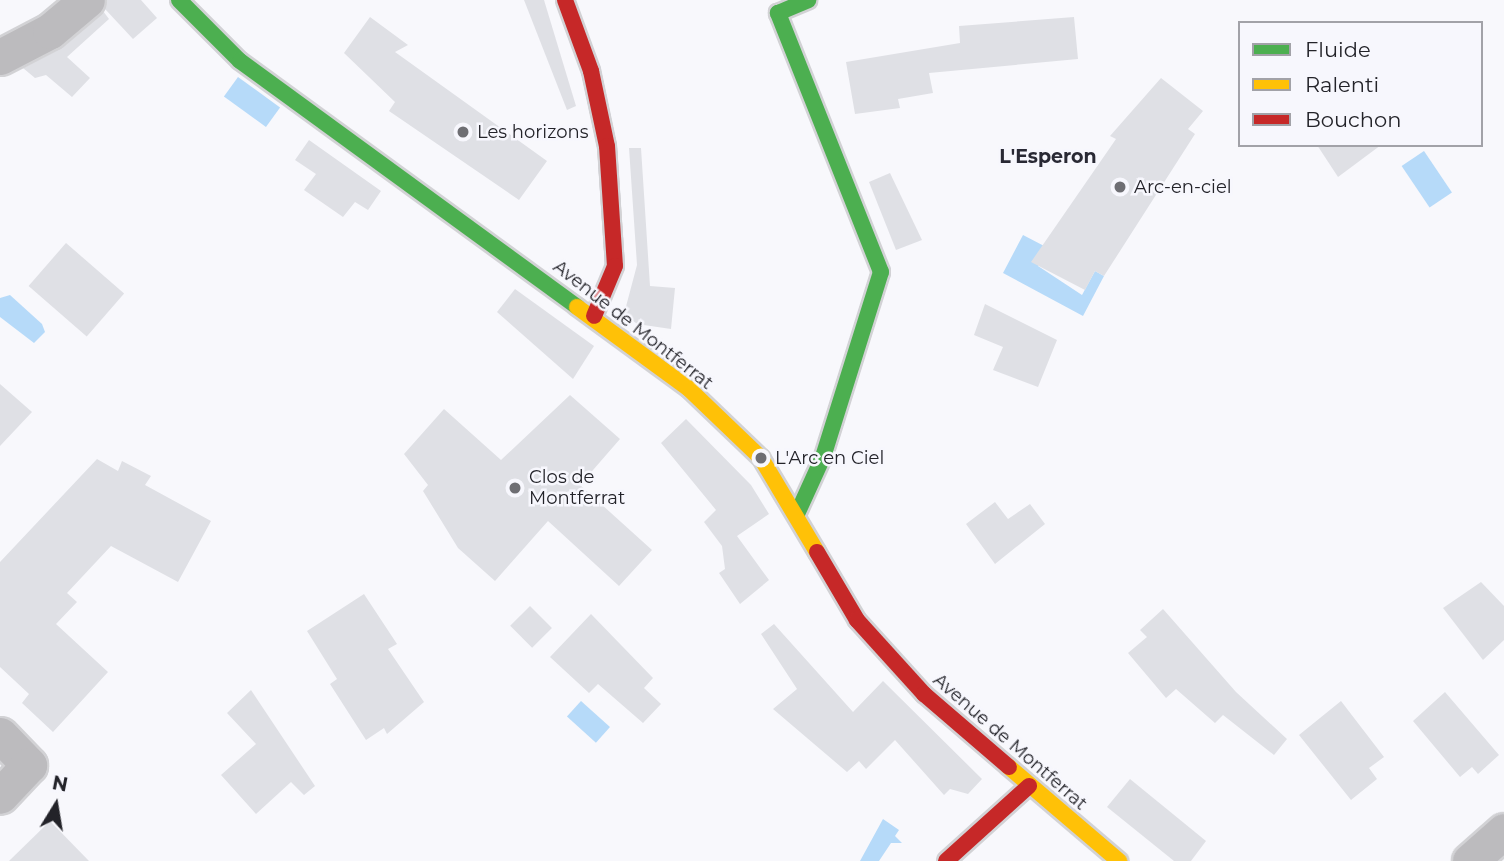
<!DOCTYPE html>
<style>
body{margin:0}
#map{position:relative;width:1504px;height:861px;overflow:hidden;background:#f8f8fc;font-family:Montserrat,sans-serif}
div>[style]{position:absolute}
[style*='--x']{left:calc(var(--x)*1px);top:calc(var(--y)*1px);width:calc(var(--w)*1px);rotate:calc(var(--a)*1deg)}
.water>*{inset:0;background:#b6daf9;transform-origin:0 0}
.building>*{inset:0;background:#dfe0e5;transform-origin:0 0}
.roads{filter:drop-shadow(2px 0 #d2d2d5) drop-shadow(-2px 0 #d2d2d5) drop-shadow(0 2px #d2d2d5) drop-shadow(0 -2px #d2d2d5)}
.street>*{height:35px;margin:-17.5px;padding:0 17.5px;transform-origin:17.5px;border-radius:17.5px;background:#bcbbbe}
.fast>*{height:16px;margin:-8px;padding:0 8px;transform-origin:8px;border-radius:8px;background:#4caf50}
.slow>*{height:16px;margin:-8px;padding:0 8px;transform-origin:8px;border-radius:8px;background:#ffc107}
.jam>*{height:16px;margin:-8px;padding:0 8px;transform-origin:8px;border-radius:8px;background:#c62828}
.dots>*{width:19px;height:19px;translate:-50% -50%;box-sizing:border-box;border:4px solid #f7f7fd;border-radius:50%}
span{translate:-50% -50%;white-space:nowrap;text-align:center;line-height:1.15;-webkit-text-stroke:5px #f7f7fd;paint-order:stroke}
.poi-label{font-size:18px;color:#232329}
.left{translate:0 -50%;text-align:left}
.street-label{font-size:18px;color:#232329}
.neighbourhood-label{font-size:19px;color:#292934;font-weight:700}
.legend{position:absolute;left:1238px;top:21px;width:245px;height:126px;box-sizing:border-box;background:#f7f7fd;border:2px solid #a2a2a8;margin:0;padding:9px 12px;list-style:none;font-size:21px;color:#232329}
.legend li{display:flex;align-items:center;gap:14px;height:35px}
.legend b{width:35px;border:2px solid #a2a2a8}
.north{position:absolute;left:21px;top:770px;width:70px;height:70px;-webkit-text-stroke:5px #f7f7fd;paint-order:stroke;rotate:11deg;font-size:19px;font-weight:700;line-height:28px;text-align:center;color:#232329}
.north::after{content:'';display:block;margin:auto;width:24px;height:32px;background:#232329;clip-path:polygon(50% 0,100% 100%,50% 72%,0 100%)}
</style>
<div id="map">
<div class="water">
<i style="left:238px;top:77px;width:52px;height:24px;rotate:36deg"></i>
<i style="left:1424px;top:151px;width:50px;height:27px;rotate:56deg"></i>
<i style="clip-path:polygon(1023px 235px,1048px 248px,1038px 266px,1082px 295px,1095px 271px,1104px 276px,1083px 316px,1003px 273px)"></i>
<i style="clip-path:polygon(10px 295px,42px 324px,45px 332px,34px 343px,0 317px,0 298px)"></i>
<i style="left:581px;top:701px;width:39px;height:21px;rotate:42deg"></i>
<i style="clip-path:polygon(883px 819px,899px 830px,895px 836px,902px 843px,891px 843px,879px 861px,860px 861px)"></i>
</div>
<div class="building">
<i style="clip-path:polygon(107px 0,141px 0,157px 18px,133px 39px,105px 9px)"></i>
<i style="clip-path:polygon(524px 0,544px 0,576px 106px,567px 110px)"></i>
<i style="clip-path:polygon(103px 11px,109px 19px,67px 57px,90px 78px,72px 97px,46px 75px,35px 78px,23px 68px,63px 47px)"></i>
<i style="clip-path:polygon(370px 17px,408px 45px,395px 52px,547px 161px,519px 200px,389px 111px,395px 102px,344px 53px)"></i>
<i style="clip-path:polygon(1074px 17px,1078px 59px,929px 73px,933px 93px,898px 99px,900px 108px,855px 114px,846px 62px,960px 43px,959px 26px)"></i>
<i style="clip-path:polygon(1161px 78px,1203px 111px,1188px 129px,1195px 134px,1104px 276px,1095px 271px,1085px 290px,1031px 262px,1116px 139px,1110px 136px)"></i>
<i style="clip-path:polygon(309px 140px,381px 191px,368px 210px,355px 202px,343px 217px,304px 190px,316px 174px,295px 160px)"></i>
<i style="clip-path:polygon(1317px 145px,1381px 145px,1338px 177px)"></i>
<i style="clip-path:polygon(629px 148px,641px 148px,650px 286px,675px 288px,671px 329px,637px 324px,624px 314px,637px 265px)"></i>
<i style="clip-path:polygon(890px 173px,922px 240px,896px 250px,869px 182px)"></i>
<i style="left:66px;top:243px;width:77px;height:57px;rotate:41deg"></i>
<i style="clip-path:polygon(515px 289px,594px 346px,573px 379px,497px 312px)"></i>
<i style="clip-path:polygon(985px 304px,1057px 340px,1038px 387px,993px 370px,1003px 347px,974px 335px)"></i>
<i style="clip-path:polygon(0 384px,32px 412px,0 446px)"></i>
<i style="clip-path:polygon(570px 395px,620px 439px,580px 485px,652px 550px,619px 586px,548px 521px,495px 581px,458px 548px,423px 491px,428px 485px,404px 454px,444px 409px,501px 460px)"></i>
<i style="clip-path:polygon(686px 419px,751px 485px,769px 514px,737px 536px,769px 580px,740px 604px,719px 573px,725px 569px,722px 546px,704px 522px,716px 510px,661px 443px)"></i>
<i style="clip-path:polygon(97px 459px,118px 471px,122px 461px,151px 476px,145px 485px,211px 521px,178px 582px,111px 546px,67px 593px,77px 602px,56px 624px,108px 672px,53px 732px,22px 703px,29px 694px,0 667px,0 562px)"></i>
<i style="clip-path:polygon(995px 502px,1008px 519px,1030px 504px,1045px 524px,995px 564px,966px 524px)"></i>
<i style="clip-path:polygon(1481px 582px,1504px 606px,1504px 640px,1483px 660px,1443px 608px)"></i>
<i style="clip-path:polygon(364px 594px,397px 644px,388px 649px,424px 702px,387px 734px,384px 728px,366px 740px,330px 684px,337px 679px,307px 631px)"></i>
<i style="left:530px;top:606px;width:31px;height:28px;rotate:45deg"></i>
<i style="clip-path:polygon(1163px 609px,1236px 692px,1287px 739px,1274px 755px,1223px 715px,1215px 723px,1176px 689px,1166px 698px,1128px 653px,1147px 637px,1140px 630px)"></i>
<i style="clip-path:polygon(591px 614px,653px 678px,644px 688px,661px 704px,643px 723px,598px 684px,589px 693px,550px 657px)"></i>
<i style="clip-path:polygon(774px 624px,853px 712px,883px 681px,982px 779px,968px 794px,950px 789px,944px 795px,895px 740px,866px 769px,859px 761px,847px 772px,773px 709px,797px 689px,761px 634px)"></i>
<i style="clip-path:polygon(251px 690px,315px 786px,304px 795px,291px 782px,256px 814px,221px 775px,256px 744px,227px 713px)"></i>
<i style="clip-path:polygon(1445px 692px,1499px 755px,1478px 774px,1472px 767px,1460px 777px,1413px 721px)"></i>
<i style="clip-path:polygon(1341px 701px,1384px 757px,1369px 768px,1377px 779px,1351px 800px,1299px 735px)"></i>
<i style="clip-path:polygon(1130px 779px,1206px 841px,1191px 861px,1174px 861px,1107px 807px)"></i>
<i style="clip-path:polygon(50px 821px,89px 861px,9px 861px)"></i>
</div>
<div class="roads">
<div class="street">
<i style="--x:0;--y:57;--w:56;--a:-27.5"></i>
<i style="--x:50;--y:31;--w:48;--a:-40"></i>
<i style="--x:0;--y:735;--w:42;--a:46"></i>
<i style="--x:29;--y:765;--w:42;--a:133.1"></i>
<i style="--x:1470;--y:861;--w:45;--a:-41.4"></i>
</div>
<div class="fast">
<i style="--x:179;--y:0;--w:86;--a:45"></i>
<i style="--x:240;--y:61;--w:417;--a:36.1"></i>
<i style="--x:797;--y:514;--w:63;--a:-65.5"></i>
<i style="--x:823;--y:457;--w:194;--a:-72.6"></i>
<i style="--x:881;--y:272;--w:279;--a:-111.7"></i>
<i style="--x:778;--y:13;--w:33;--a:-23"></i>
</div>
<div class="slow">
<i style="--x:577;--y:307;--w:139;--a:36.2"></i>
<i style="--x:689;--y:389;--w:100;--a:43.8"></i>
<i style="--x:761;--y:458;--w:109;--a:59.2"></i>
<i style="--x:1009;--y:767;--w:145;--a:40.5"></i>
</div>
<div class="jam">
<i style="--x:565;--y:0;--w:76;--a:69.9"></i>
<i style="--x:591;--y:71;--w:77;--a:78"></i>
<i style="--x:607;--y:146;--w:120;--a:86.2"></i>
<i style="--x:615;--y:266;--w:54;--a:112.8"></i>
<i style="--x:817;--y:552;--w:79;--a:59.5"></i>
<i style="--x:857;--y:620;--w:100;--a:47.8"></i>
<i style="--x:924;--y:694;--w:112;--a:40.7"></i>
<i style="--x:946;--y:861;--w:112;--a:-42.1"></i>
</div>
</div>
<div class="dots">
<i style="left:463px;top:132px;background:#6e6e73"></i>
<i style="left:1120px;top:187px;background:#6e6e73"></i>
<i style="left:761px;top:458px;background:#6e6e73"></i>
<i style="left:515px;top:488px;background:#6e6e73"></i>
</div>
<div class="poi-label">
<span class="left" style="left:477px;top:132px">Les horizons</span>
<span class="left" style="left:1134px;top:187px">Arc-en-ciel</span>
<span class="left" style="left:775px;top:458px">L'Arc en Ciel</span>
<span class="left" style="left:529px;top:488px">Clos de<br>Montferrat</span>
</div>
<div class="street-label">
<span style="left:633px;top:325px;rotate:38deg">Avenue de Montferrat</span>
<span style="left:1010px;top:742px;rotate:41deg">Avenue de Montferrat</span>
</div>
<div class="neighbourhood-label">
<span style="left:1048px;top:157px">L'Esperon</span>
</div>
<ul class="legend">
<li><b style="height:9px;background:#4caf50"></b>Fluide</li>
<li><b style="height:9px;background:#ffc107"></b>Ralenti</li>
<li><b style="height:9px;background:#c62828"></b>Bouchon</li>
</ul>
<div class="north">N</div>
</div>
